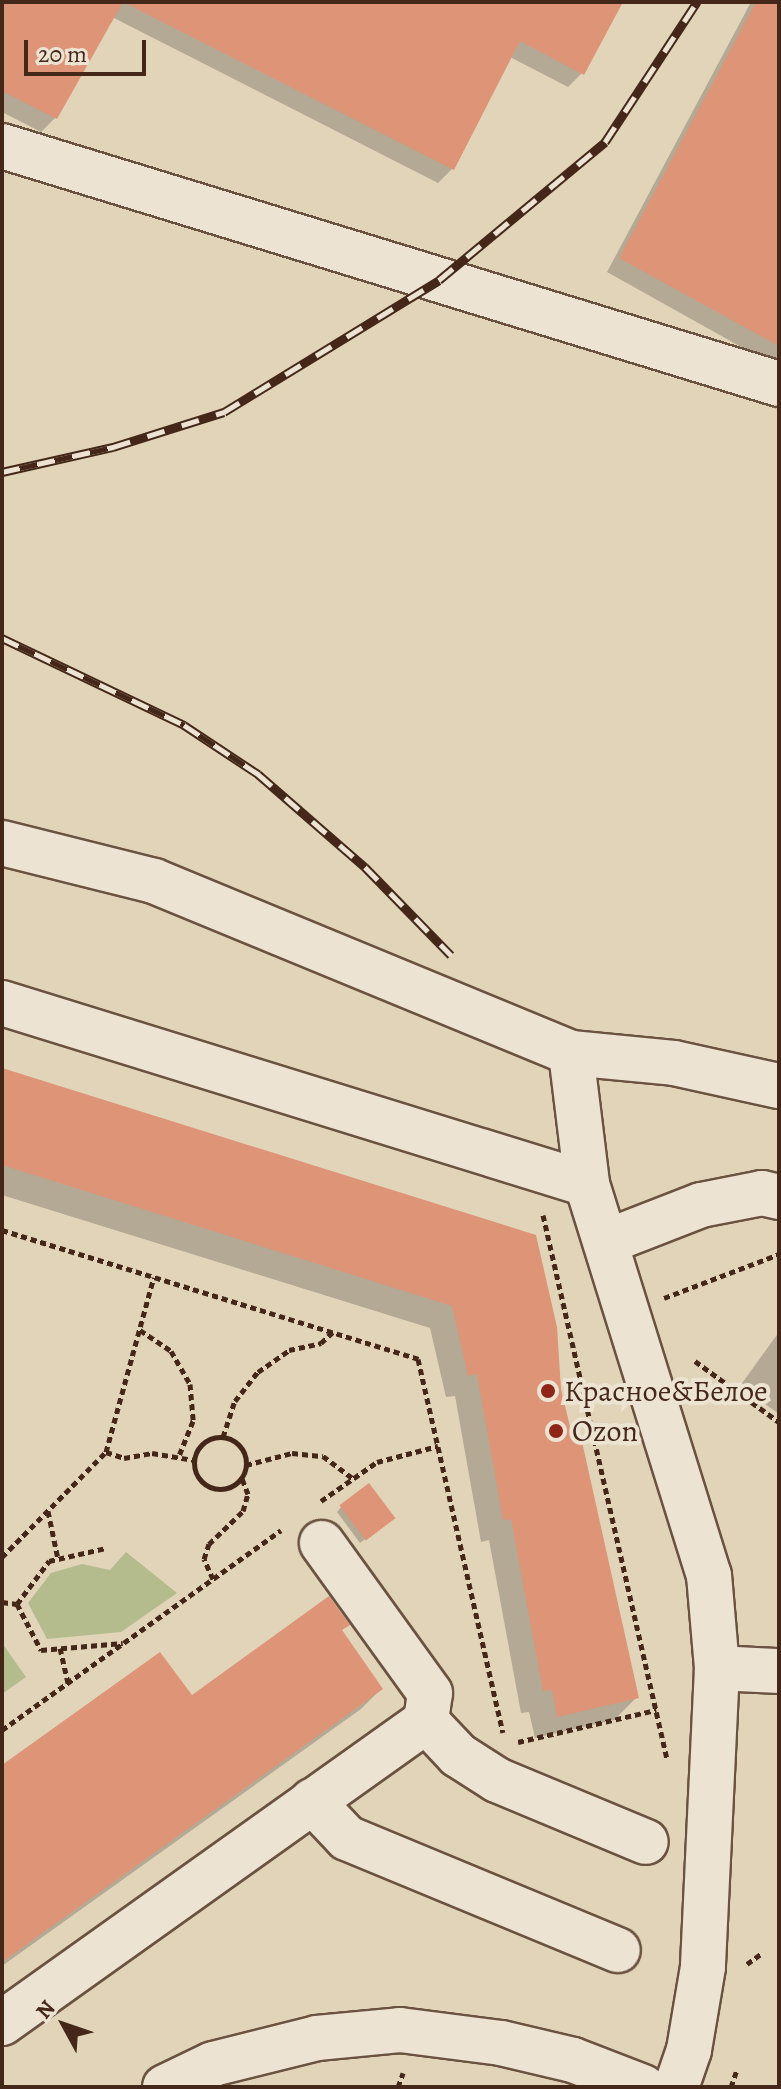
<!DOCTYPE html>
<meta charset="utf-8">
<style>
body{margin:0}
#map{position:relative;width:781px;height:2089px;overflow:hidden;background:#e1d4b9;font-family:Alegreya,serif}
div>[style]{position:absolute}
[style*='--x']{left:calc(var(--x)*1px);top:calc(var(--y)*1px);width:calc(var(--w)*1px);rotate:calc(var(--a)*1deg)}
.green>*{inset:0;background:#b4bc8e}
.shadow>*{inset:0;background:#0003}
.building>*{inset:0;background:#dd9477;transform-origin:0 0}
.path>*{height:5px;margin-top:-2.5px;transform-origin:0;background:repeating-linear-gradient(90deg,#442718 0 6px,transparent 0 10px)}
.path>.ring{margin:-2.5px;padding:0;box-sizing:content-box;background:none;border:5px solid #442718;border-radius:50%}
.roads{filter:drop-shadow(2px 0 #6b5240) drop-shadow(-2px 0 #6b5240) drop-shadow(0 2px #6b5240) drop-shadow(0 -2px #6b5240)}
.minor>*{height:44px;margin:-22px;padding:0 22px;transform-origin:22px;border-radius:22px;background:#ece3d2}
.rail>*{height:9px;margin-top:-4.5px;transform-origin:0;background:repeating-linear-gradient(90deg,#ece3d2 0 18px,#442718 0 36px);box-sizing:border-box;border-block:2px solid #442718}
.dots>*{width:22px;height:22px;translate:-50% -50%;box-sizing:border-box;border:4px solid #ece3d2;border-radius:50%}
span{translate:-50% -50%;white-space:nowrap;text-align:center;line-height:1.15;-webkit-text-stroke:8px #ece3d2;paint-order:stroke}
.poi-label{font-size:30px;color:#442718}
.left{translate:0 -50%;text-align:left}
.frame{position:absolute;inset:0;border:4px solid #442718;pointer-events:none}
.north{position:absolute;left:24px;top:1985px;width:80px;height:80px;-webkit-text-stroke:6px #ece3d2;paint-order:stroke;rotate:310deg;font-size:22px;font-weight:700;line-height:32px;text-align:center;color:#442718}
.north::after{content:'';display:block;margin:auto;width:28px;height:36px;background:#442718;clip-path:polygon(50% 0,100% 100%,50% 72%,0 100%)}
.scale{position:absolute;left:24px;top:40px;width:122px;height:36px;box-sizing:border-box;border:4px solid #442718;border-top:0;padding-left:10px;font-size:24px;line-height:28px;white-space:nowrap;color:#442718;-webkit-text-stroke:6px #ece3d2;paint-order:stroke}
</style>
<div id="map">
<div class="green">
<i style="clip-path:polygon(126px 1552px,177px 1593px,121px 1632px,47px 1639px,28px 1603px,51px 1573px,82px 1564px,110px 1570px)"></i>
<i style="clip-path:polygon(2px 1643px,26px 1677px,2px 1694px)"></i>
</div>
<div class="shadow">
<i style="clip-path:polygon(2px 2px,621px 2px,582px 73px,568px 87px,510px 57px,452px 169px,438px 183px,112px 17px,55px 118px,41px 132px,2px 112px)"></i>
<i style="clip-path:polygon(751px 2px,779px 2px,779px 368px,607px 272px)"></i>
<i style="clip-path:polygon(2px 1070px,534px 1236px,559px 1389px,637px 1697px,614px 1720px,535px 1738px,529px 1712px,521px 1713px,489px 1540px,481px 1542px,455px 1396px,446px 1397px,430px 1328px,2px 1195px)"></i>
<i style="clip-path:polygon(779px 1332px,779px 1414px,740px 1386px)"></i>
<i style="clip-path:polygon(341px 1507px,388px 1522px,360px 1543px,337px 1512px)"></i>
<i style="clip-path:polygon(347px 1625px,340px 1632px,381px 1689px,361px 1709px,2px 1966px,2px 1767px,191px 1698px)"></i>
</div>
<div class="building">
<i style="clip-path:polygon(2px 2px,123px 2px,57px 119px,2px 91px)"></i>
<i style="clip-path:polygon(123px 2px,623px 2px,584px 75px,520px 41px,454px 170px)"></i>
<i style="clip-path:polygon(756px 2px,779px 2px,779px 346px,619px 258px)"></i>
<i style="clip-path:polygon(2px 1068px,536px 1235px,557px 1327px,561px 1389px,573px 1439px,581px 1437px,639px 1698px,557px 1717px,552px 1690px,543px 1691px,511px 1519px,503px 1520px,477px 1374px,468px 1376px,452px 1306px,2px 1165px)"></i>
<i style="left:369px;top:1483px;width:44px;height:37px;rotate:53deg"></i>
<i style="clip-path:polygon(329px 1596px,350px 1625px,342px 1630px,383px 1689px,2px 1962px,2px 1765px,160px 1652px,192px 1695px)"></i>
</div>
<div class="path">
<i style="--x:543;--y:1215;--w:558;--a:77.16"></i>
<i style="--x:2;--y:1230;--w:436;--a:17.2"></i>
<i style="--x:418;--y:1359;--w:383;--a:77.2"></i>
<i style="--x:664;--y:1298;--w:123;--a:-20.9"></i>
<i style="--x:140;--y:1330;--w:37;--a:34"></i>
<i style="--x:171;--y:1351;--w:38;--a:60"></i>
<i style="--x:190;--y:1384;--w:37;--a:85"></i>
<i style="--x:193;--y:1421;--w:38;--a:112"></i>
<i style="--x:695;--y:1361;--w:104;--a:36"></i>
<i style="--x:223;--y:1437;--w:38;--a:-72"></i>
<i style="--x:235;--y:1401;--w:37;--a:-52"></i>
<i style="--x:258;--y:1372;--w:38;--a:-35"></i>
<i style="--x:289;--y:1350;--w:33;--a:-12"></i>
<i style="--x:321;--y:1343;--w:16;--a:-43"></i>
<i class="ring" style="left:194px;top:1437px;width:47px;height:47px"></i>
<i style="--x:106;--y:1452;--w:19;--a:18"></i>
<i style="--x:124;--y:1458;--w:28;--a:-10"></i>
<i style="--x:152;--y:1453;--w:43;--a:9.5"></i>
<i style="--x:246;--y:1465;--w:48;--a:-14.6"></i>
<i style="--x:292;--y:1453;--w:31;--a:6"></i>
<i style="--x:323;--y:1456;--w:38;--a:37"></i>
<i style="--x:321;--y:1501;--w:68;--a:-34.9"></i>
<i style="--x:377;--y:1462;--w:63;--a:-14.7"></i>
<i style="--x:48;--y:1511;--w:49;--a:78.2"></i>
<i style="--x:2;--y:1557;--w:148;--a:-45.3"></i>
<i style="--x:106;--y:1452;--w:181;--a:-74.7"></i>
<i style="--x:213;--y:1579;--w:22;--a:-114"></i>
<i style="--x:204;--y:1559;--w:16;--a:-72"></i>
<i style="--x:209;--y:1544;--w:47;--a:-44.1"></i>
<i style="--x:243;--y:1511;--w:18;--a:-74"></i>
<i style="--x:248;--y:1494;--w:17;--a:-111"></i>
<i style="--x:2;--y:1602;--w:15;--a:8"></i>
<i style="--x:17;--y:1604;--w:54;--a:-53.3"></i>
<i style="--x:49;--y:1561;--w:58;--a:-12.8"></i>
<i style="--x:17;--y:1604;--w:52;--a:62.4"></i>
<i style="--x:41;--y:1650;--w:82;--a:-4.9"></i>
<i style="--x:60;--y:1648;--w:36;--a:77"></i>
<i style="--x:2;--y:1730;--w:343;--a:-35.6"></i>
<i style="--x:518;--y:1742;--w:142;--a:-13.1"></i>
<i style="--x:747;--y:1964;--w:17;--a:-36"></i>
<i style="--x:398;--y:2087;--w:15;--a:-70"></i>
<i style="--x:731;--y:2087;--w:18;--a:-71"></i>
</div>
<div class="roads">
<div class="minor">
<i style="--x:2;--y:146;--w:813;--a:17.03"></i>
<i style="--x:2;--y:843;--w:157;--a:14"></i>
<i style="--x:154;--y:881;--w:451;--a:22.4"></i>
<i style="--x:571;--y:1053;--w:103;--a:5.5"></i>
<i style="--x:674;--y:1063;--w:107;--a:12.4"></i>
<i style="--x:2;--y:1003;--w:612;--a:17.19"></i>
<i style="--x:571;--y:1053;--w:132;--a:83"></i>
<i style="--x:587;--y:1184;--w:410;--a:72.7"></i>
<i style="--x:709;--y:1575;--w:93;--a:85.1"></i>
<i style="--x:717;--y:1668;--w:299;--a:92.7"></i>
<i style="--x:703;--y:1967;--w:84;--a:99.6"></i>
<i style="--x:689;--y:2050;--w:39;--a:109"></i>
<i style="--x:606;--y:1242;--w:102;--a:-21.3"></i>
<i style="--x:701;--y:1205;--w:62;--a:-11.1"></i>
<i style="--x:762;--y:1193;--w:17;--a:13"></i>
<i style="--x:717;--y:1668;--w:62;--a:2.8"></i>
<i style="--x:426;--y:1721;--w:47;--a:46.7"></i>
<i style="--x:458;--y:1755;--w:46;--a:32.7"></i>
<i style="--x:497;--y:1780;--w:161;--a:22.6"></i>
<i style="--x:312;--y:1801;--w:51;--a:46.6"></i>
<i style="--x:347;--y:1838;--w:293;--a:22.5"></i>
<i style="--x:2;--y:2023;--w:521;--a:-35.46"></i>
<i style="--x:426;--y:1721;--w:28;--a:-82"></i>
<i style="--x:430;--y:1693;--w:185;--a:-125.8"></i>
<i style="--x:165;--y:2087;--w:53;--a:-25.6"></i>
<i style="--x:213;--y:2064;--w:107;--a:-14"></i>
<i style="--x:317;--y:2038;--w:83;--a:-5.5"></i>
<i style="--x:400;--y:2030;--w:102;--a:7.3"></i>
<i style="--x:501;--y:2043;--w:74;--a:13.3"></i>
<i style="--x:573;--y:2060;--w:75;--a:21.1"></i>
</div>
</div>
<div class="rail">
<i style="--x:2;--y:472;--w:114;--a:-12.7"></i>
<i style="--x:113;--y:447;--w:116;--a:-17.5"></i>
<i style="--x:224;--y:412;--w:252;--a:-31.5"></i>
<i style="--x:439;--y:280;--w:216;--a:-39.7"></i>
<i style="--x:605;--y:142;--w:168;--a:-56.7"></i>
<i style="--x:2;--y:638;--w:202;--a:25.5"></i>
<i style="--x:184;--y:725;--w:89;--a:33.5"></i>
<i style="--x:258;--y:774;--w:142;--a:41"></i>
<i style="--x:365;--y:867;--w:123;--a:45.7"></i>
</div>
<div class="dots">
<i style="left:548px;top:1391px;background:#8f2418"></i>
<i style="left:556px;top:1431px;background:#8f2418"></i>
</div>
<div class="poi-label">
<span class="left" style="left:564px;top:1391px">Красное&amp;Белое</span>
<span class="left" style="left:572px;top:1431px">Ozon</span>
</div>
<div class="frame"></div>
<div class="north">N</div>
<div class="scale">20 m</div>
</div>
